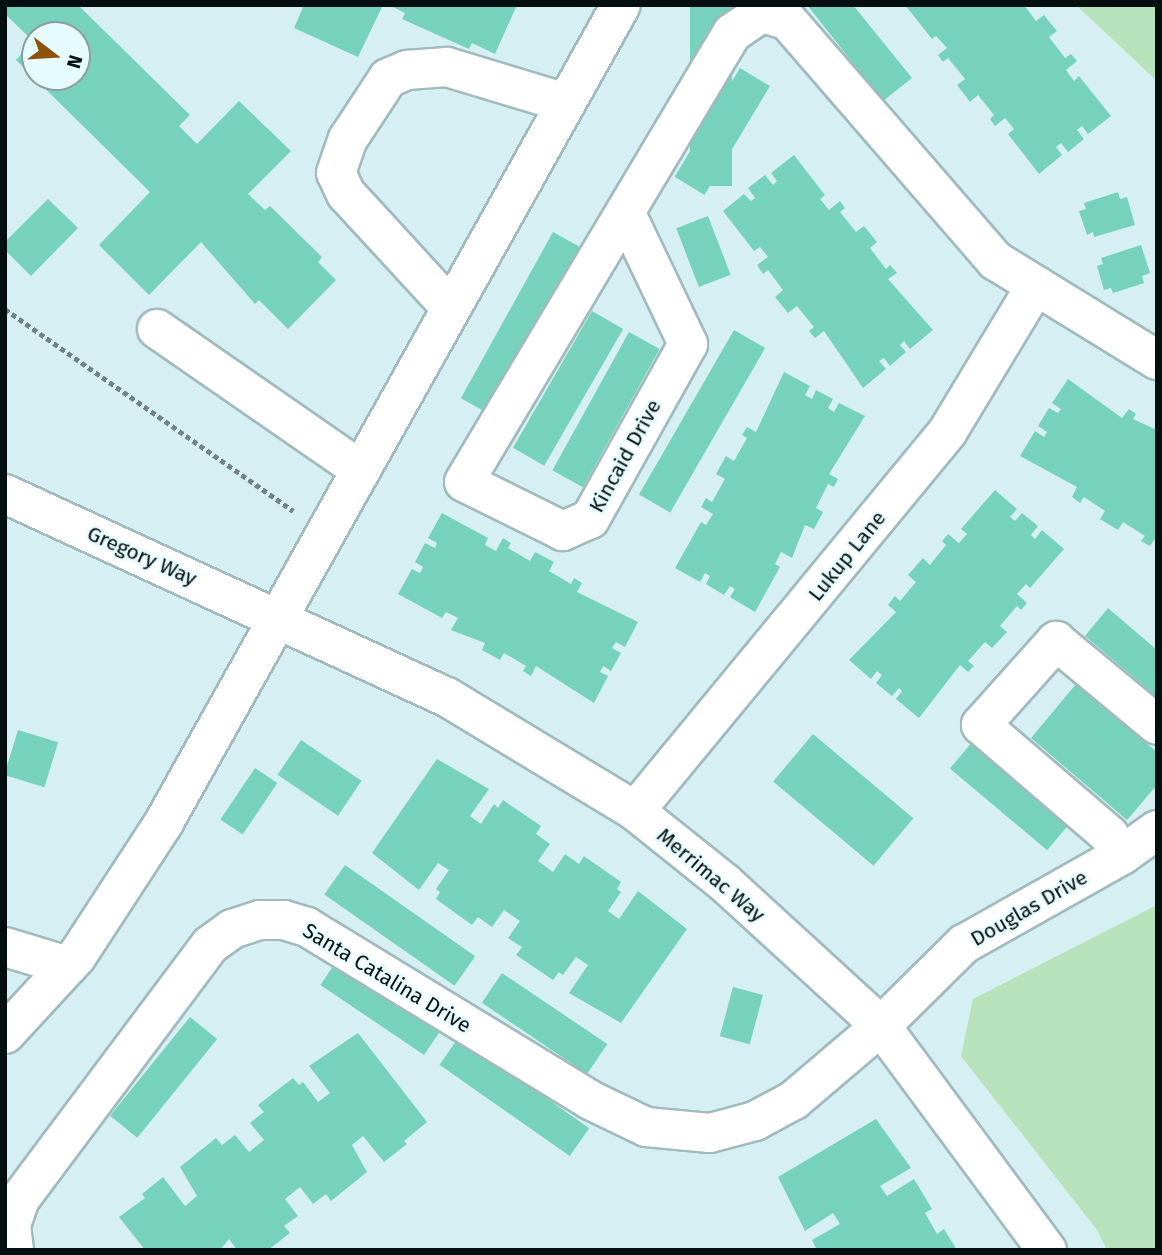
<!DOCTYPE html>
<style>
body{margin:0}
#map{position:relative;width:1162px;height:1255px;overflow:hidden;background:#d5eff2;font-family:"Fira Sans",sans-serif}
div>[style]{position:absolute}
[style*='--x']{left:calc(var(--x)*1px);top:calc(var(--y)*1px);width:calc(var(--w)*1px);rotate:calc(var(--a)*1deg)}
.green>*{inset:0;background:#b7e2bc}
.building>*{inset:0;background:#77d2bc;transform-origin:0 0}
.path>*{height:4.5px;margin-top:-2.25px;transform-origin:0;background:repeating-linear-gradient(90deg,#718284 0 5px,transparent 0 8.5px)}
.roads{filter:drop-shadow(2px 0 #a1babd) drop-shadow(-2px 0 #a1babd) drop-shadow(0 2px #a1babd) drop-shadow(0 -2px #a1babd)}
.minor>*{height:38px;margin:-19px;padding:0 19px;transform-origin:19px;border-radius:19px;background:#fff}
span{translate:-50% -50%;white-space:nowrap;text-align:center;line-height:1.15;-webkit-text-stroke:5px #e6fbfe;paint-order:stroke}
.street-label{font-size:21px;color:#060f10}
.frame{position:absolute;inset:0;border:7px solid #060f10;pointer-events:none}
.north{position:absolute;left:21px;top:21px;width:70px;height:70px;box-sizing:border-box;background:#e6fbfe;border:2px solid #8c9d9f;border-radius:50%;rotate:107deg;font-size:19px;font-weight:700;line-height:28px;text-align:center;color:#060f10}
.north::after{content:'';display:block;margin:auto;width:24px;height:32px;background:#8d520e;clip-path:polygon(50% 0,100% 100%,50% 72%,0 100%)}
</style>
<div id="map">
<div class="green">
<i style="clip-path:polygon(1076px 5px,1157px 5px,1157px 81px)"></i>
<i style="clip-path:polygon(1157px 905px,1157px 1250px,1107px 1250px,1097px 1230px,961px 1056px,973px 999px)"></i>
</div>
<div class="building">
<i style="clip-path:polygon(evenodd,5px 5px,78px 5px,190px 115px,179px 126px,197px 144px,239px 101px,291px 151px,248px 194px,265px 210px,270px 206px,322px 257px,318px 262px,336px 280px,288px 329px,259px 300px,255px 304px,201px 242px,149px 295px,99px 245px,150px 192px,16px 60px,33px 41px,5px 14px,5px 5px,35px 35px,77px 35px,77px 77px,35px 77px,35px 35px)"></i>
<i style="clip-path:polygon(304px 5px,383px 5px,358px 57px,294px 28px)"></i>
<i style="clip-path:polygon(389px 5px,517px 5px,495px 54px,472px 43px,469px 49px,402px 19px,405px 13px)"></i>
<i style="left:690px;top:5px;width:42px;height:181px"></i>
<i style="clip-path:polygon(807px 5px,853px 5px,912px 78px,883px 101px)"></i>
<i style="clip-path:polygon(905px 5px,1024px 5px,1036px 21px,1044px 15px,1057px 31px,1049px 37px,1065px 58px,1071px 54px,1077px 61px,1066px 70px,1074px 81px,1079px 76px,1111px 116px,1088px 134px,1082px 126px,1077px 130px,1084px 139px,1068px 152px,1061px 143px,1056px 147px,1062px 155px,1039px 174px,1008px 134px,1014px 129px,1005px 118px,995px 126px,990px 119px,994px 115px,978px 95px,970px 102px,957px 85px,965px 79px,948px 58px,943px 62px,938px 55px,947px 48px,936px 36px,932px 39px)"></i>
<i style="left:740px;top:68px;width:35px;height:127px;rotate:31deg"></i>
<i style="clip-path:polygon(794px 155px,825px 195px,820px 199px,829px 210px,840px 201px,845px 208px,840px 212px,856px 232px,864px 226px,877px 242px,870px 248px,886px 269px,890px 265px,897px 273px,888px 279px,933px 330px,910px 349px,904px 341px,900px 345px,906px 352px,890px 366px,884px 358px,879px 361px,886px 369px,863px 388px,824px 331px,815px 338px,809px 331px,814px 327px,797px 306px,788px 313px,775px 297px,783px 290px,768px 270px,763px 274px,757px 265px,768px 257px,760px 247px,754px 251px,723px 211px,744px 194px,751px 201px,755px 198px,748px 188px,765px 175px,773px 185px,777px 181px,771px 173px)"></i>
<i style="clip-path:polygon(1118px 192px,1120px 199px,1127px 197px,1135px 225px,1094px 237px,1093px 232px,1087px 235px,1079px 211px,1086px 209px,1084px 203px)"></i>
<i style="clip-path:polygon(48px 199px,78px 228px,31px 276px,5px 250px,5px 242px)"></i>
<i style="left:708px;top:216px;width:63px;height:34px;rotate:69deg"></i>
<i style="left:553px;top:232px;width:35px;height:190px;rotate:29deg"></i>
<i style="clip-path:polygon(1141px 245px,1150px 273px,1142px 276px,1144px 283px,1113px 293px,1111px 288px,1104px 290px,1097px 266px,1103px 264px,1101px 258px)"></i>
<i style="left:592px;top:311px;width:36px;height:158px;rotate:30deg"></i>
<i style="left:734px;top:330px;width:36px;height:190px;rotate:30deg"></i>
<i style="left:629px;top:332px;width:35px;height:158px;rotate:29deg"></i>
<i style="clip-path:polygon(784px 372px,810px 386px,805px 395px,812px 399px,816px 390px,833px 399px,828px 408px,834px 412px,839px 403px,865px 416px,829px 474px,838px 479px,834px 487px,828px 484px,816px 508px,823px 512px,814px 529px,805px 525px,792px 558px,781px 552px,775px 564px,780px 567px,755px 612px,730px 597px,735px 589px,730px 586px,724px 595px,706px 584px,710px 576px,705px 573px,700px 582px,675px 568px,701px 522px,706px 525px,713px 514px,701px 507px,706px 498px,712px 502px,725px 479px,716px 474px,726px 456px,734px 461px,747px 438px,742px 435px,747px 427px,756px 432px)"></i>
<i style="clip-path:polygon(1068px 379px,1122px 418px,1129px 409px,1136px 414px,1133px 419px,1157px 430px,1157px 536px,1150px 546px,1141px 541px,1145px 536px,1123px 522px,1118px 530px,1100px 519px,1105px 511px,1084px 497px,1080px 503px,1072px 497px,1077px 487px,1020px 456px,1035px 431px,1044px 437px,1047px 432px,1038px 426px,1049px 408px,1058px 413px,1061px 409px,1052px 403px)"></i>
<i style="clip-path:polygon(995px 490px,1017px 509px,1010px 517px,1015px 521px,1022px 513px,1038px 526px,1031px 535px,1035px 539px,1042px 530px,1064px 549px,1030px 588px,1026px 584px,1017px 594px,1027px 603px,1021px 610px,1017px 606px,1000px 626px,1007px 632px,992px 648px,985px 642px,968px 661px,974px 666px,968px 672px,960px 665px,919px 718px,896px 699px,902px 691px,899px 688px,892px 696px,876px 683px,882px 675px,877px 671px,871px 679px,849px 660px,896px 612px,888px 605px,895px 596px,900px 601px,916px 582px,908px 575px,923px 558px,930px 565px,946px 545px,942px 541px,948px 534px,959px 543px,967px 534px,961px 529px)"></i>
<i style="clip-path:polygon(442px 513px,488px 538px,485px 545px,496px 551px,503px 538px,511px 543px,508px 548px,530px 561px,535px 552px,554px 562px,549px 571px,571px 584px,574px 578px,582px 583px,577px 592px,638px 622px,625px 647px,616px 642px,612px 648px,621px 653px,611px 671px,603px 666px,600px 672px,608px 676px,594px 703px,536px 666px,531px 676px,523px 671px,526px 666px,504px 653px,500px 660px,482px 650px,485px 643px,451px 630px,458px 618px,446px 612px,442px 618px,398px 594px,412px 569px,420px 573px,423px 567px,415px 562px,425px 543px,435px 548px,437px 543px,428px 538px)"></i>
<i style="clip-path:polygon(1108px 608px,1157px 650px,1157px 697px,1085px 636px)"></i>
<i style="clip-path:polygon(1076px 684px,1157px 752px,1157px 785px,1127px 820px,1031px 738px)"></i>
<i style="left:18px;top:730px;width:42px;height:47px;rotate:17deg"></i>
<i style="left:813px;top:734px;width:131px;height:62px;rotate:40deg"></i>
<i style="left:301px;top:740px;width:73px;height:42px;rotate:34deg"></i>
<i style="left:973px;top:741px;width:127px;height:36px;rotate:40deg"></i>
<i style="clip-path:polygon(437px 759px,489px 789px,470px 816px,481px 824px,494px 804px,498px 808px,503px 800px,541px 826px,536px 834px,550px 844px,538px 861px,553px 872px,565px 854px,579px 864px,584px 856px,621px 882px,617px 889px,621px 892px,608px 911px,619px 919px,638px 891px,687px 929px,621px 1023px,569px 993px,588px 965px,576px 957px,563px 975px,559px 972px,553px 980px,516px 955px,522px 947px,508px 938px,520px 921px,504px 910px,492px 927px,478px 917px,472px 925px,436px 899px,440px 892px,436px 889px,449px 870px,438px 863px,419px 890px,372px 853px)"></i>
<i style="left:255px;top:768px;width:27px;height:62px;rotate:34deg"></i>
<i style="left:345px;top:865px;width:159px;height:36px;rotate:35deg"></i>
<i style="left:340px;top:956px;width:125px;height:35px;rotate:34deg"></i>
<i style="left:502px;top:973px;width:127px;height:36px;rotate:34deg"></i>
<i style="left:733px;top:987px;width:31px;height:51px;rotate:15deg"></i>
<i style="left:190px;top:1017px;width:35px;height:127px;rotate:39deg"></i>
<i style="clip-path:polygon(358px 1033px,427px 1122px,404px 1141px,407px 1144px,384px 1162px,363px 1136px,352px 1145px,367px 1172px,331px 1201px,326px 1194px,313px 1204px,300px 1187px,285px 1199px,298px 1216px,284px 1226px,290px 1233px,268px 1250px,237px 1250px,229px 1239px,220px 1250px,145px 1250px,119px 1217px,145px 1198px,142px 1194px,163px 1177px,185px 1206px,197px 1196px,180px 1167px,216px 1138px,222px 1145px,235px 1135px,249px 1152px,264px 1140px,250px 1123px,264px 1112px,258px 1105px,293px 1078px,299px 1085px,303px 1082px,318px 1102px,330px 1093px,309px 1066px)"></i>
<i style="left:459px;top:1037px;width:159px;height:34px;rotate:35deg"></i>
<i style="clip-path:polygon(876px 1119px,911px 1168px,880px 1186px,887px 1196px,914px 1179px,932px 1209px,925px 1213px,937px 1234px,944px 1229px,957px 1250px,817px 1250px,812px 1240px,840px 1224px,833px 1213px,805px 1231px,778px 1177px)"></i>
</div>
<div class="path">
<i style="--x:5;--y:309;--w:352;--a:35"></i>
</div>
<div class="roads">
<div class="minor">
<i style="--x:627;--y:216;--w:142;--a:64.5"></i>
<i style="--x:688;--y:344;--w:201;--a:119.2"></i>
<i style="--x:590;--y:519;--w:30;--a:156"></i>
<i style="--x:563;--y:531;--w:110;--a:-153.7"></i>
<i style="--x:464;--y:482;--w:523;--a:-59.17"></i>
<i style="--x:732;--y:33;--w:36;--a:-34"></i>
<i style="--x:762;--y:13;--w:26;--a:16"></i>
<i style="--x:787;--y:20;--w:319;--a:49.1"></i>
<i style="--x:996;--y:261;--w:189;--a:31.6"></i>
<i style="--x:451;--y:308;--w:155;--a:-132.6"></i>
<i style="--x:346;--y:194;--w:23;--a:-115"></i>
<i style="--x:336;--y:173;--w:36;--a:-71"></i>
<i style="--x:348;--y:139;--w:73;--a:-56.7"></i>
<i style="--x:388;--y:78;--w:21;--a:-23"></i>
<i style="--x:407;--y:70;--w:40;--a:-4.3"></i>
<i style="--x:447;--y:67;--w:124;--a:16.8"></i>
<i style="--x:157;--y:329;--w:248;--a:34.7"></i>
<i style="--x:5;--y:494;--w:486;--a:24.7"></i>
<i style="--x:447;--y:697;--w:220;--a:31.2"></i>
<i style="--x:635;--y:811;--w:115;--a:38.7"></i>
<i style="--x:725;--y:883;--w:212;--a:42.5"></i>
<i style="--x:881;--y:1026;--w:279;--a:53.5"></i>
<i style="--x:635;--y:811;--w:492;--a:-50.5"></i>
<i style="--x:948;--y:431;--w:170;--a:-58.9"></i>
<i style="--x:1122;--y:855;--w:24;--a:-123"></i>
<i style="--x:1109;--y:835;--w:169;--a:-139.3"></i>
<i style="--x:981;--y:725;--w:113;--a:-48.2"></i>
<i style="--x:1056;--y:641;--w:131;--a:39.7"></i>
<i style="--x:5;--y:947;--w:66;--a:16.8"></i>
<i style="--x:5;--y:1034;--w:106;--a:-47.3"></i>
<i style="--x:77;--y:956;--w:158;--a:-56.9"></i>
<i style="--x:163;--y:824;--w:938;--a:-60.79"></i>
<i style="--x:14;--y:1250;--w:25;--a:-97"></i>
<i style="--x:11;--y:1225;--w:28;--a:-71"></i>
<i style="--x:20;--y:1199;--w:317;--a:-53.2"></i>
<i style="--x:210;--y:945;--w:27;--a:-36"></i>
<i style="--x:232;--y:929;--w:29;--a:-18"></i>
<i style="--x:260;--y:920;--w:24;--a:0"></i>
<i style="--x:284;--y:920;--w:24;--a:17"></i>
<i style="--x:307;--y:927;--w:332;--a:31.4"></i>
<i style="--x:590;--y:1100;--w:62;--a:25.7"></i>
<i style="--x:646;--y:1127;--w:64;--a:5.4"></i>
<i style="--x:710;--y:1133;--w:47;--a:-14.9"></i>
<i style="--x:755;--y:1121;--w:44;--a:-28.3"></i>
<i style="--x:794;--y:1100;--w:114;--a:-40.4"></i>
<i style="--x:881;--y:1026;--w:117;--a:-44.7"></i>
<i style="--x:964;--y:944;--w:181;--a:-29.4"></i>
<i style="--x:1122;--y:855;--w:43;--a:-35.5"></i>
</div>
</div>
<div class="street-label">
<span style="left:625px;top:456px;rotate:-61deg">Kincaid Drive</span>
<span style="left:142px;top:556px;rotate:24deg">Gregory Way</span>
<span style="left:847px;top:556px;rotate:-51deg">Lukup Lane</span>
<span style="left:711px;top:875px;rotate:40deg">Merrimac Way</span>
<span style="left:1029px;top:908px;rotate:-30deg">Douglas Drive</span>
<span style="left:387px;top:978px;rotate:31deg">Santa Catalina Drive</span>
</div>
<div class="frame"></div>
<div class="north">N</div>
</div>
